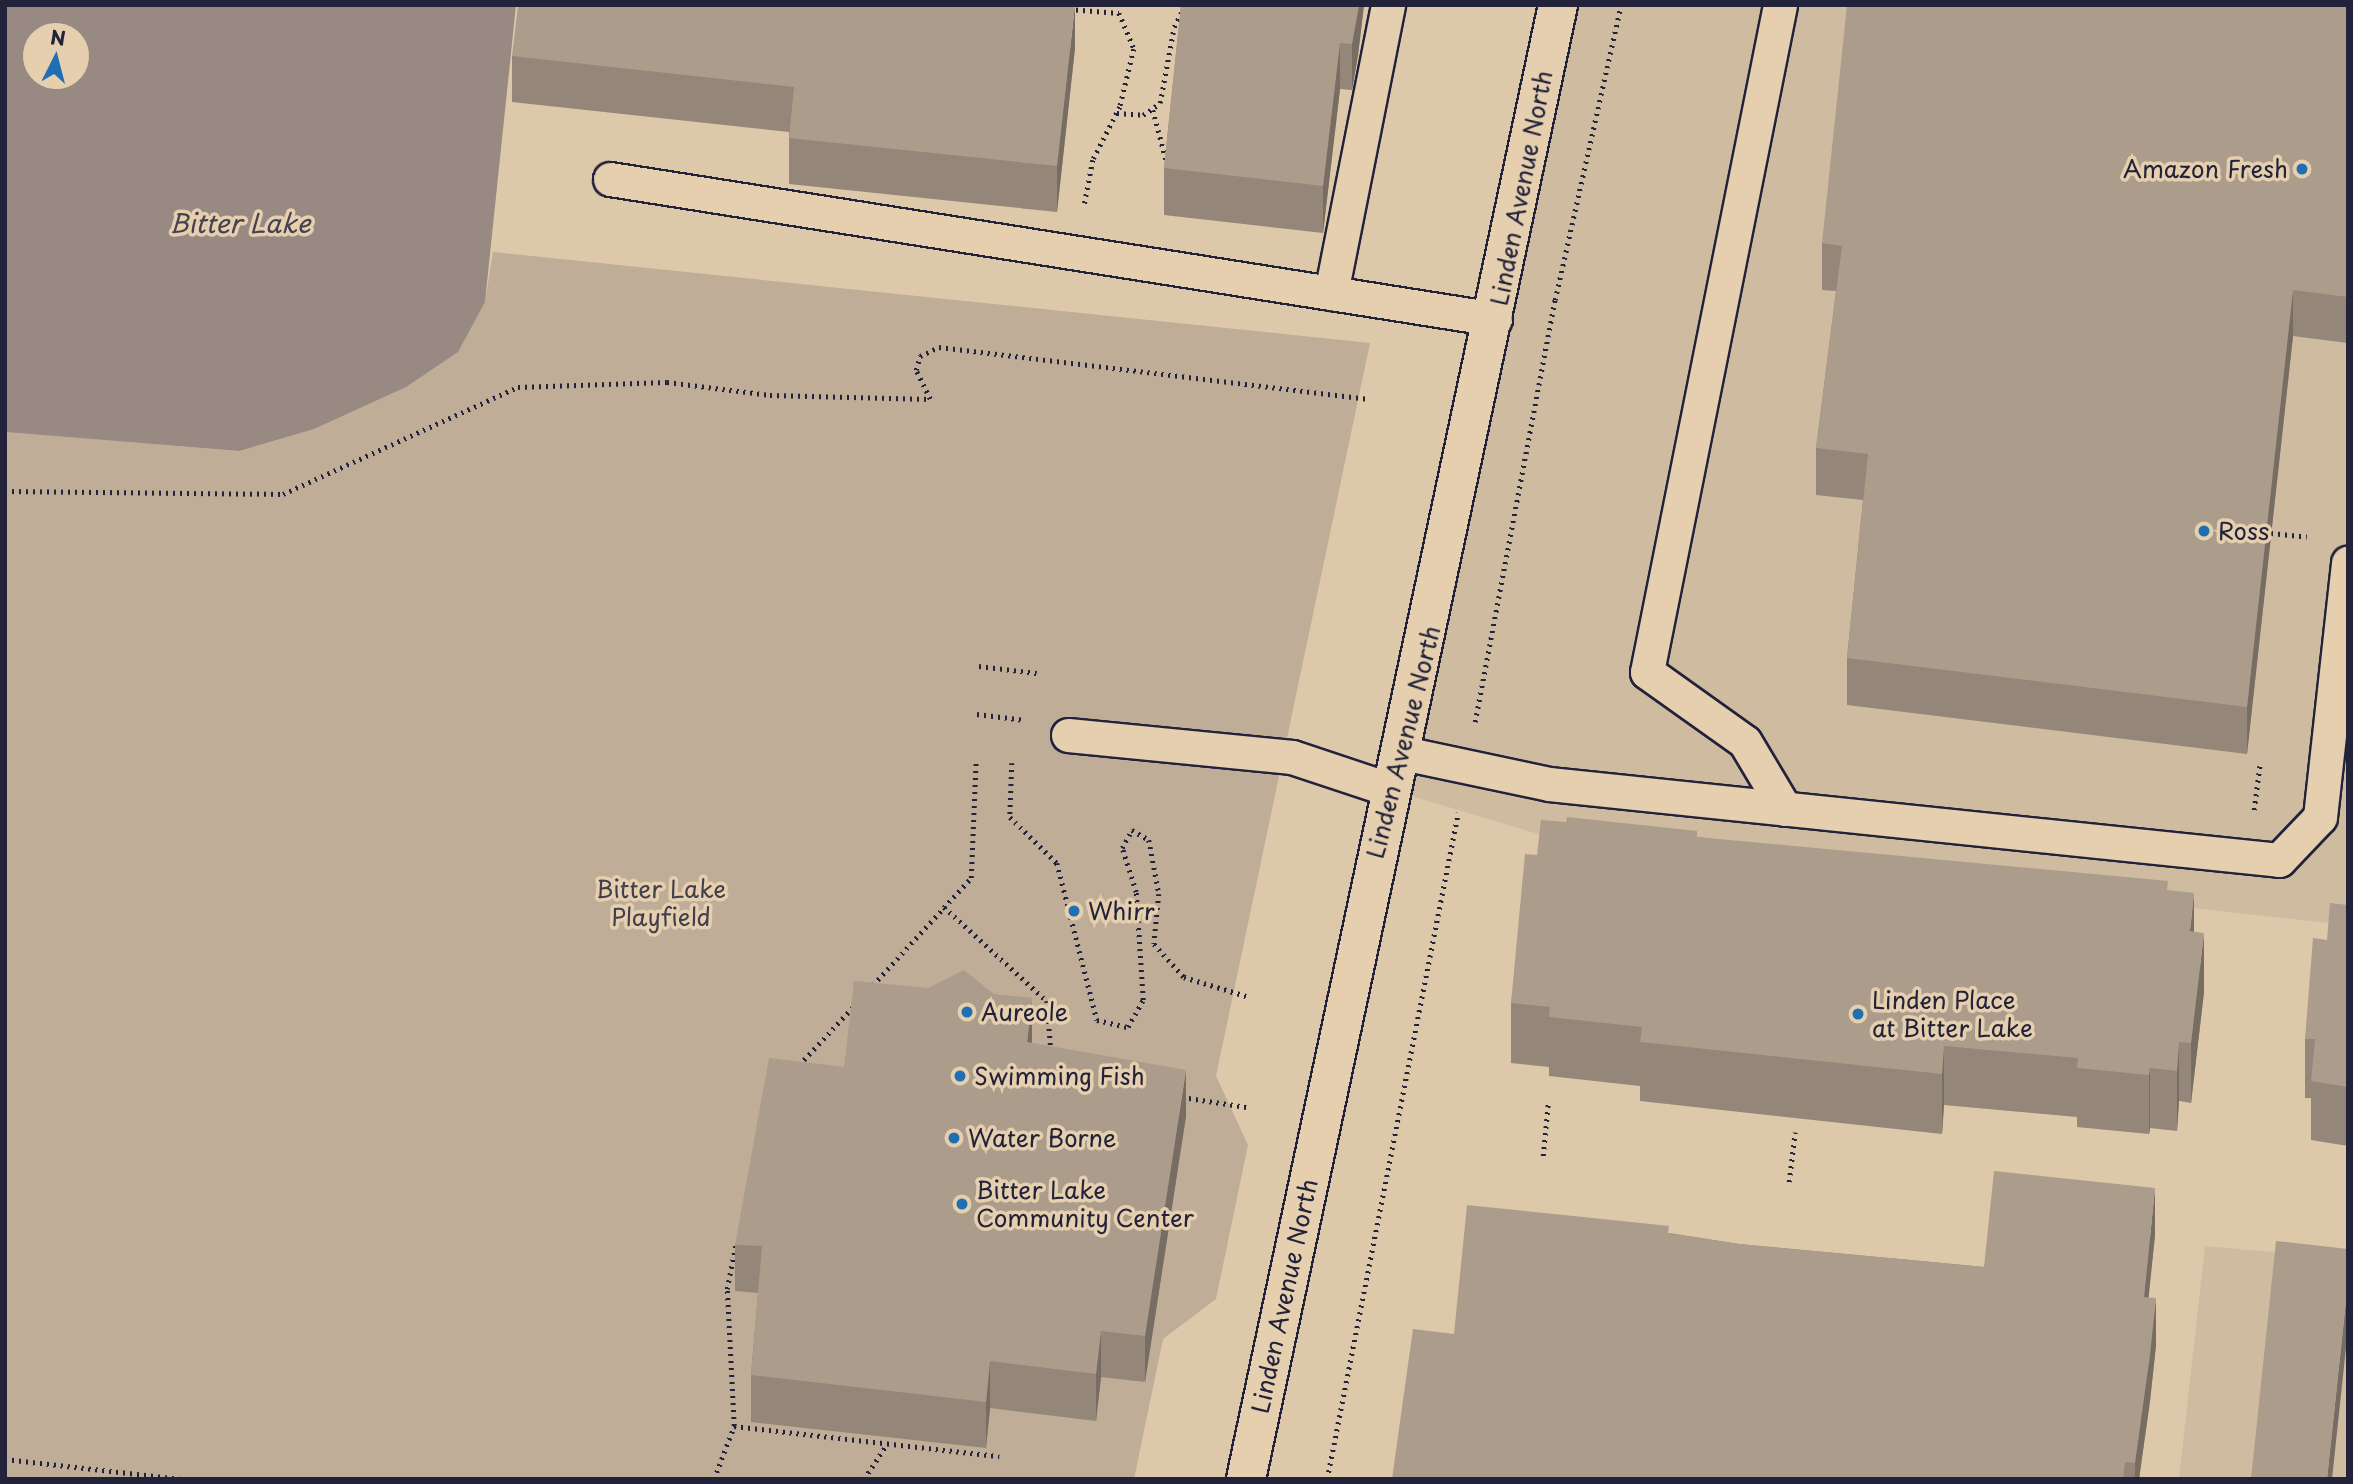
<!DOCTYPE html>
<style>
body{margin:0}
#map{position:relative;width:2353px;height:1484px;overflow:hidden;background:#ddc8a9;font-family:"Playpen Sans",sans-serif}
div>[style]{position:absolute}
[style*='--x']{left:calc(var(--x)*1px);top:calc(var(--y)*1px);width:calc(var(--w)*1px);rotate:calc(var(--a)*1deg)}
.built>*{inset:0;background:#cebba0}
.green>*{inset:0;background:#bfad97}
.water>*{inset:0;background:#988a82}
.path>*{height:4.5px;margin-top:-2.25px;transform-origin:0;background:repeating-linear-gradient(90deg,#22223b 0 2px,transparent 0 7px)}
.roads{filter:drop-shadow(2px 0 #22223b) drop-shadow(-2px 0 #22223b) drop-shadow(0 2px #22223b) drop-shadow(0 -2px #22223b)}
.lane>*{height:33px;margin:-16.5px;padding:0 16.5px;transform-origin:16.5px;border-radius:16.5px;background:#e5cfae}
.secondary>*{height:38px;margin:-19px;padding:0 19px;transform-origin:19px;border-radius:19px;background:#e5cfae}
.wall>*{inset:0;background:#948678}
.shaded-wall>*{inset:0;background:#786d62}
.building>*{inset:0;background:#ac9c8c}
.dots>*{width:19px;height:19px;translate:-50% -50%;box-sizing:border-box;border:4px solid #e5cfae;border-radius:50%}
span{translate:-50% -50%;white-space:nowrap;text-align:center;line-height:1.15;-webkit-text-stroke:7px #e5cfae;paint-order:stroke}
.poi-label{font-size:24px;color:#22223b}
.right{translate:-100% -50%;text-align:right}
.left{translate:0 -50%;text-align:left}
.street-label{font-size:24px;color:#22223b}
.park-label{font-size:24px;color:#413e4d}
.water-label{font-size:26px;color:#454150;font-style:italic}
.frame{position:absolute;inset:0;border:7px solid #22223b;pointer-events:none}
.north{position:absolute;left:21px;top:21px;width:70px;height:70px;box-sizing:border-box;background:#e5cfae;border:2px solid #978a80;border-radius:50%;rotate:6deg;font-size:19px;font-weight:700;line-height:28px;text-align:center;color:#22223b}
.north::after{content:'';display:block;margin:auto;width:24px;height:32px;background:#1f6fb2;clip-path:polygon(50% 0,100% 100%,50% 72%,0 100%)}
</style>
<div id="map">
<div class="built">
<i style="clip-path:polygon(1558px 5px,2348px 5px,2348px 925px,1552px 838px,1388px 789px)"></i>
<i style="clip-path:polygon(2205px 1246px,2348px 1259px,2348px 1479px,2179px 1479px)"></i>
</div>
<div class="green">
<i style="clip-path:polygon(493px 252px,1370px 343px,1216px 1076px,1248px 1145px,1216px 1299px,1163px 1339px,1134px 1479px,5px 1479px,5px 432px,239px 451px,485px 302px)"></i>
</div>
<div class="water">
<i style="clip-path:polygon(evenodd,5px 5px,516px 5px,485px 302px,458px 352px,406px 387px,314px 429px,239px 451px,5px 432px,5px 5px,35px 35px,77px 35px,77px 77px,35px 77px,35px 35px)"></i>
</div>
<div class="path">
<i style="--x:1069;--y:9;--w:50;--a:4.6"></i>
<i style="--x:1119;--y:13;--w:39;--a:67"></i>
<i style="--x:1134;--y:49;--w:60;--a:103.6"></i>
<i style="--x:1120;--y:107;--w:59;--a:117"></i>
<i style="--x:1093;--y:160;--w:48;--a:100.8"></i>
<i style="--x:1153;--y:110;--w:55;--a:75.2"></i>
<i style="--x:1117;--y:113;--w:26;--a:4"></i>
<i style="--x:1143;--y:115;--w:21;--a:-35"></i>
<i style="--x:1160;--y:103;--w:77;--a:-79.6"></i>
<i style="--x:1174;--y:27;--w:22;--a:-63"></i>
<i style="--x:5;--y:491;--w:278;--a:0.6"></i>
<i style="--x:283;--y:494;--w:258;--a:-24.5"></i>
<i style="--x:518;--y:387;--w:149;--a:-1.9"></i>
<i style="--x:667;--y:382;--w:104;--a:7.2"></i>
<i style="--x:770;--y:395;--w:160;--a:1.4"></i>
<i style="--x:930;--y:399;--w:32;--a:-116"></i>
<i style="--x:916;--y:370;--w:15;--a:-74"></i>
<i style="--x:920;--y:356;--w:21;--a:-25"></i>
<i style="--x:939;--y:347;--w:433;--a:6.9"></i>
<i style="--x:2271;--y:533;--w:36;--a:6"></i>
<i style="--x:979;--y:666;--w:58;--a:6.9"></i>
<i style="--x:977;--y:714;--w:48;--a:7.1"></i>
<i style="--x:1475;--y:722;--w:430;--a:-79.3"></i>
<i style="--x:1555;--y:300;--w:302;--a:-77.4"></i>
<i style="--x:1012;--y:763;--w:54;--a:92.1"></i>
<i style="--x:1010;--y:817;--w:66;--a:44.4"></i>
<i style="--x:1057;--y:863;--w:162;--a:75.7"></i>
<i style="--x:1097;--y:1020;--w:32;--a:13"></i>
<i style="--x:1128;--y:1027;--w:31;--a:-61"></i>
<i style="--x:1143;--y:1000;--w:108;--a:-93.7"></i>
<i style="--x:1136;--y:892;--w:46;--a:-107.7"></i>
<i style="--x:1122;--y:848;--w:21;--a:-61"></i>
<i style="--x:1132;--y:830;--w:20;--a:30"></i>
<i style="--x:1149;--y:840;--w:55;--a:79.5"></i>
<i style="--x:1159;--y:894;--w:50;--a:95.7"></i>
<i style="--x:1154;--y:944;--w:45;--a:47.7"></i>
<i style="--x:1184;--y:977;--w:65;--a:17"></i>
<i style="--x:2254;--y:810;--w:47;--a:-82.7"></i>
<i style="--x:944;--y:907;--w:139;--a:42.4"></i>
<i style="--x:1047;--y:1001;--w:49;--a:85.3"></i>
<i style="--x:873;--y:985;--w:145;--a:-47.5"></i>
<i style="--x:971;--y:878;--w:119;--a:-87.6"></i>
<i style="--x:799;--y:1065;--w:79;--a:-47"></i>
<i style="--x:1182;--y:1097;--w:65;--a:8.9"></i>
<i style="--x:1543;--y:1156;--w:52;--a:-84.5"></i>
<i style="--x:1789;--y:1182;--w:50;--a:-83.2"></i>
<i style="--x:734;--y:1426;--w:267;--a:6.5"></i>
<i style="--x:5;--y:1459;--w:177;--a:6.5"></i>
<i style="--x:714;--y:1479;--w:57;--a:-69.3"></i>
<i style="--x:734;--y:1426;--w:137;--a:-92.9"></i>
<i style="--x:727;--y:1289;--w:47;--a:-78.9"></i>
<i style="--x:864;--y:1479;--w:42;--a:-56.7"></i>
<i style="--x:1327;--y:1479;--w:679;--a:-78.87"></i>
</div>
<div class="roads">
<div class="lane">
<i style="--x:1780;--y:5;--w:680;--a:101.28"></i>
<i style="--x:1647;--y:672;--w:120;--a:35.5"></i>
<i style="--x:1745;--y:742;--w:78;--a:59.2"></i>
<i style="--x:610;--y:179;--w:896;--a:8.99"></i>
<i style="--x:1331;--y:293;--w:294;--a:-78.8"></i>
<i style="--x:1068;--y:735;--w:225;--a:5.6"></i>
<i style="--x:1292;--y:757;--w:101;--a:18.4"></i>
<i style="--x:1403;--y:753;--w:149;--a:12"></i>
<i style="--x:1549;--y:784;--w:734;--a:5.94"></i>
<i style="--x:2279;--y:860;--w:59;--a:-46.4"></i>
<i style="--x:2320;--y:817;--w:256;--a:-83.7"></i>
</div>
<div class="secondary">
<i style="--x:1246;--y:1479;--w:1507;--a:-78.05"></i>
</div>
</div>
<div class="wall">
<i style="clip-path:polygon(1181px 5px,1364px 5px,1358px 55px,1352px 90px,1340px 89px,1323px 233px,1164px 215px,1164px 168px)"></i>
<i style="clip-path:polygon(2348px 5px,2348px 343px,2293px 336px,2247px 754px,1847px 705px,1847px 658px,1863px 500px,1816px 495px,1816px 448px,1836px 291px,1822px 290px,1822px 243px)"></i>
<i style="clip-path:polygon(1075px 48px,1057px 212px,789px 184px,789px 132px,512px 102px,512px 56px)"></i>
<i style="clip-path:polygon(1697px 837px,2168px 891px,2194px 932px,2204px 992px,2191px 1103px,2179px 1101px,2177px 1131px,2150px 1128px,2149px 1134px,2077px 1127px,2077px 1117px,1944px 1105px,1942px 1134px,1640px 1101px,1640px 1086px,1549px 1076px,1549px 1067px,1511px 1063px,1511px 1003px,1537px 855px)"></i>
<i style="clip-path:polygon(2348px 905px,2348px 1146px,2311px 1140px,2311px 1098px,2305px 1098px,2305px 1039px,2327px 940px)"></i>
<i style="clip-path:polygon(1032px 1043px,1186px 1116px,1145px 1382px,1101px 1377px,1096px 1421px,990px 1408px,986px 1448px,751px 1422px,751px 1375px,758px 1293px,735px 1291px,735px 1245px,844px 1067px)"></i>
<i style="clip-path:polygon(1669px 1233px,1739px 1244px,1984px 1267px,2155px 1235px,2148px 1297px,2156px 1345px,2150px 1401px,2139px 1479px,1392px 1479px,1454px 1334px)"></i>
</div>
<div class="shaded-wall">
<i style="clip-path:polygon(1075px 5px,1075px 48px,1057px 212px,1057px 166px)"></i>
<i style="clip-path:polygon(1359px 5px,1364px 5px,1358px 55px,1352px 90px,1352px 44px)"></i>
<i style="clip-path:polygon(1340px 43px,1340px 89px,1323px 233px,1323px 186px)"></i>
<i style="clip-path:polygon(2293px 290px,2293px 336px,2247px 754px,2247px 707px)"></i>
<i style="clip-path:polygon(2194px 893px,2194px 953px,2190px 931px)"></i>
<i style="clip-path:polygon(2204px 933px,2204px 992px,2191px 1103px,2191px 1043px)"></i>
<i style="clip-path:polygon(1032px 998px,1032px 1045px,1027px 1042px)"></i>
<i style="clip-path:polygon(2179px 1042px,2179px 1101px,2177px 1131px,2177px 1071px)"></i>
<i style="clip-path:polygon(1944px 1046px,1944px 1105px,1942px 1134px,1942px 1074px)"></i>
<i style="clip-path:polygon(2150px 1068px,2150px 1128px,2149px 1134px,2149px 1075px)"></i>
<i style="clip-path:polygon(1186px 1070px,1186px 1116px,1145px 1382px,1145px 1336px)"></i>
<i style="clip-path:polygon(2155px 1188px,2155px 1235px,2144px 1343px,2144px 1297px)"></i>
<i style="clip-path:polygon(2348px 1282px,2348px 1329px,2332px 1479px,2327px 1479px)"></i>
<i style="clip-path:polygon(2156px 1298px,2156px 1345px,2150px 1401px,2139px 1479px,2135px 1479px,2135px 1463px)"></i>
<i style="clip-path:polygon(1101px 1331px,1101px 1377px,1096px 1421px,1096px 1374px)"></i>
<i style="clip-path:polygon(990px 1361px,990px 1408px,986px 1448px,986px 1402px)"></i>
</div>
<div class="building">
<i style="clip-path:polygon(518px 5px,1075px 5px,1057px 166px,789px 138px,794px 87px,512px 56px)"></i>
<i style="clip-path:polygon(1181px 5px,1359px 5px,1352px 44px,1340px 43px,1323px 186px,1164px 168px)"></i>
<i style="clip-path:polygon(1847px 5px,2348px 5px,2348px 297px,2293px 290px,2247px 707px,1847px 658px,1868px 454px,1816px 448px,1842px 246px,1822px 243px)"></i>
<i style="clip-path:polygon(1567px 817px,1697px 831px,1697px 837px,2168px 881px,2167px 890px,2194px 893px,2190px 931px,2204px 933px,2191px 1043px,2179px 1042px,2177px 1071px,2150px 1068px,2149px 1075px,2077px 1068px,2078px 1058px,1944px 1046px,1942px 1074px,1640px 1042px,1642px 1027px,1549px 1017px,1550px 1007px,1511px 1003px,1525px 854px,1537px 855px,1541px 820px,1566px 822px)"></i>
<i style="clip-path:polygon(2330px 903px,2348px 905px,2348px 1087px,2311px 1081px,2315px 1039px,2305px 1039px,2313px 938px,2327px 940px)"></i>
<i style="clip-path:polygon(964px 970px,994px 994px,1032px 998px,1027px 1042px,1186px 1070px,1145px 1336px,1101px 1331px,1096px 1374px,990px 1361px,986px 1402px,751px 1375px,762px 1246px,735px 1245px,769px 1058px,844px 1067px,854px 981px,928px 988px)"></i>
<i style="clip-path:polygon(1994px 1171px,2155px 1188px,2144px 1297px,2156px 1298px,2150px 1355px,2135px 1463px,2125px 1462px,2123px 1479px,1392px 1479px,1413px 1329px,1454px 1334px,1467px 1205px,1669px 1226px,1668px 1233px,1739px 1244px,1984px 1267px)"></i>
<i style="clip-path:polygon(2276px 1241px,2348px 1249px,2348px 1282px,2327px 1479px,2251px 1479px)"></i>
</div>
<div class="dots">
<i style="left:2302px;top:169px;background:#1f6fb2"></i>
<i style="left:2204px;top:531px;background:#1f6fb2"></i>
<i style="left:1074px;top:911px;background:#1f6fb2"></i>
<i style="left:967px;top:1012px;background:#1f6fb2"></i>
<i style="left:1858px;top:1014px;background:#1f6fb2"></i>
<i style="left:960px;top:1076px;background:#1f6fb2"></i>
<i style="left:954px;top:1138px;background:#1f6fb2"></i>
<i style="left:962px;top:1204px;background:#1f6fb2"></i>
</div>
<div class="poi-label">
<span class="right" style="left:2288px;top:169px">Amazon Fresh</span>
<span class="left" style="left:2218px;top:531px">Ross</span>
<span class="left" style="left:1088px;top:911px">Whirr</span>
<span class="left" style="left:1872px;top:1014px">Linden Place<br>at Bitter Lake</span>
<span class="left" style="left:981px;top:1012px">Aureole</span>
<span class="left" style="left:974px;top:1076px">Swimming Fish</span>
<span class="left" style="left:968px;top:1138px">Water Borne</span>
<span class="left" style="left:976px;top:1204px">Bitter Lake<br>Community Center</span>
</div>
<div class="street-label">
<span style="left:1521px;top:188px;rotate:-79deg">Linden Avenue North</span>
<span style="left:1403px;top:742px;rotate:-76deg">Linden Avenue North</span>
<span style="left:1284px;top:1296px;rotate:-78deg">Linden Avenue North</span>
</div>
<div class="park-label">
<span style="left:661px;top:903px">Bitter Lake<br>Playfield</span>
</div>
<div class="water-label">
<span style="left:240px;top:223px">Bitter Lake</span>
</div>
<div class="frame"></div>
<div class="north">N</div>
</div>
